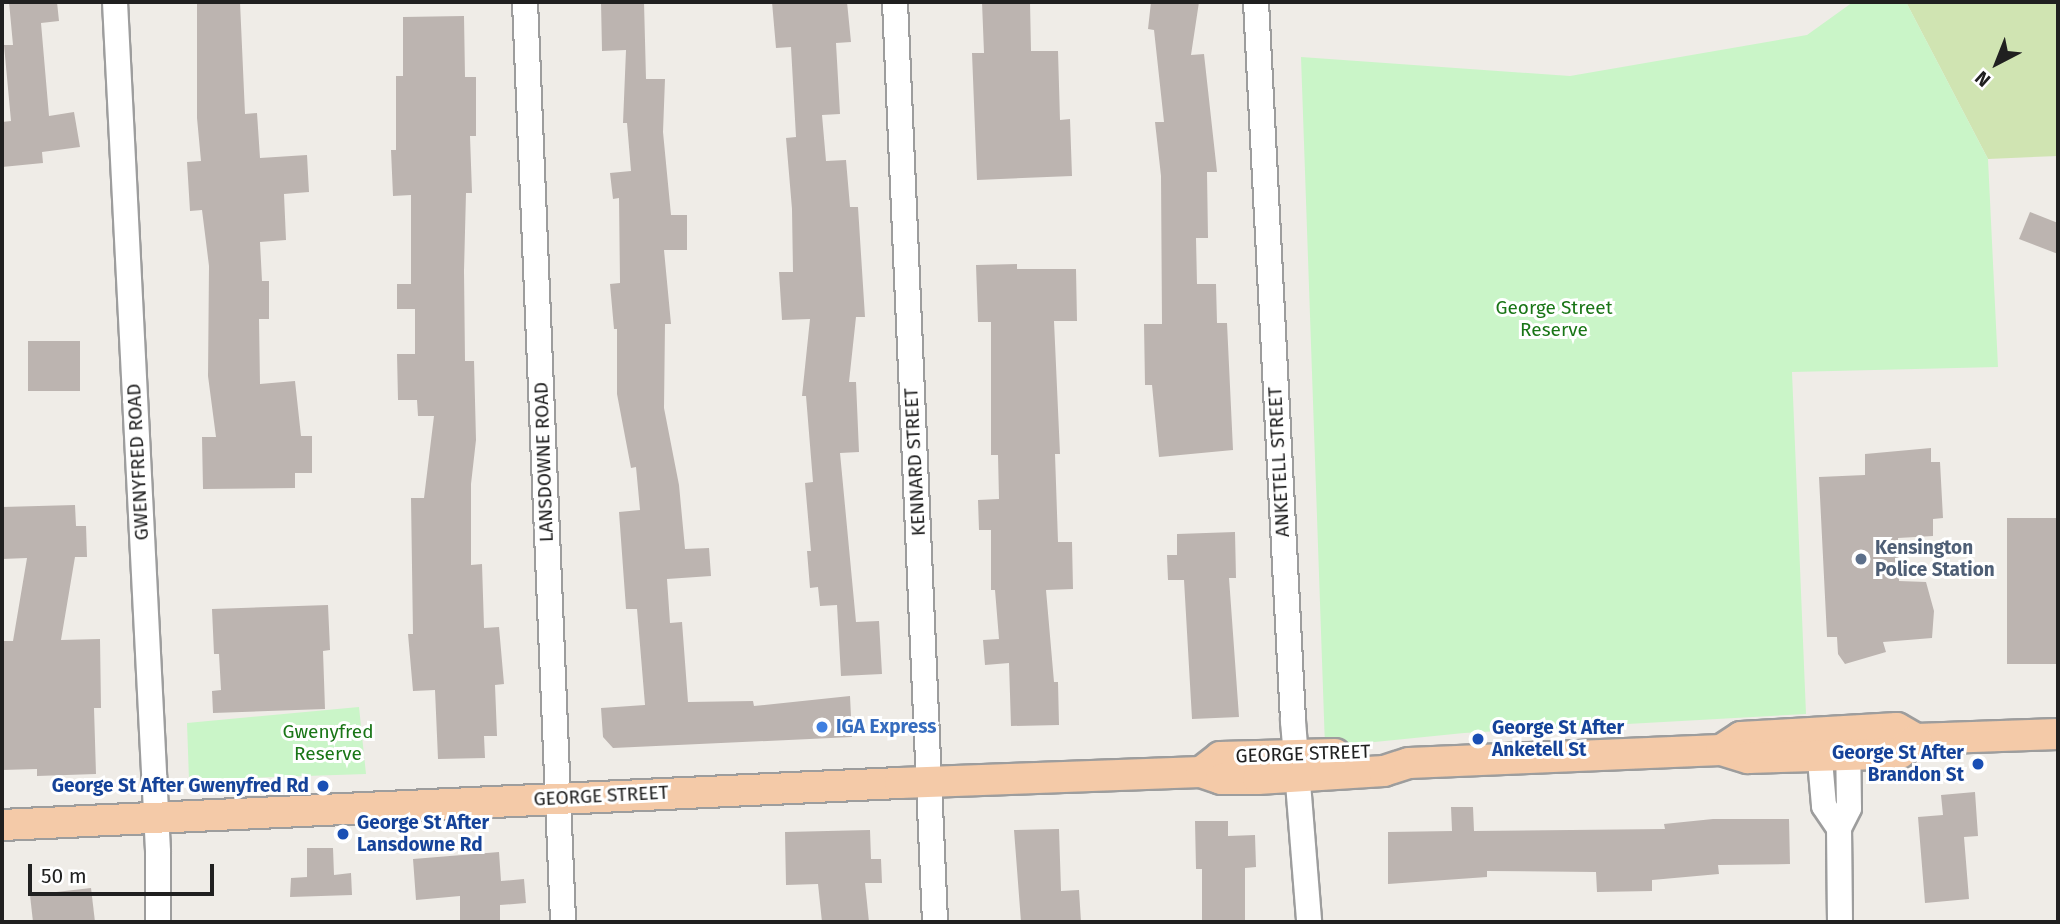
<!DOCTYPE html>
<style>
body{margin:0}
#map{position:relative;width:2060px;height:924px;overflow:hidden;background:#efece7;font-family:"Fira Sans",sans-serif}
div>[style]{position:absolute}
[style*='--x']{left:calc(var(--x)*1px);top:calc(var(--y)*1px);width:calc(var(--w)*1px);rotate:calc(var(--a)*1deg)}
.grass>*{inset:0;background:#d0e4b2}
.park>*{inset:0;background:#caf5c8}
.building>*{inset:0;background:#bcb4b0;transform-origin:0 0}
.roads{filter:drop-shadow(2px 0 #9d9d9d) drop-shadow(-2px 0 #9d9d9d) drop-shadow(0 2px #9d9d9d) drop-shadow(0 -2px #9d9d9d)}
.minor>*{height:24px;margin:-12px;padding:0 12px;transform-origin:12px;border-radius:12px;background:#fff}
.major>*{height:30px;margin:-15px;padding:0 15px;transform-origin:15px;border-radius:15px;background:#f4caa8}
.dots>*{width:19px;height:19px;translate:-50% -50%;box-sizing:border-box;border:4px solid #fff;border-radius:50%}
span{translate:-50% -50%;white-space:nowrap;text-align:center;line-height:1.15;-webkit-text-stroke:6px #fff;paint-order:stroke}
.park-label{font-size:19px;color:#197516}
.street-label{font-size:19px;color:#202020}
.service-label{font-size:19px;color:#4e5e75;font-weight:700}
.left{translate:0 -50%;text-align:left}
.shop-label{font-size:19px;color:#366cbe;font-weight:700}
.transit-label{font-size:19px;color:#164399;font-weight:700}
.right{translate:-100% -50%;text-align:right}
.frame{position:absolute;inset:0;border:4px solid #202020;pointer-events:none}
.north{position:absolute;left:1962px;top:28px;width:70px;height:70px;-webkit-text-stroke:5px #fff;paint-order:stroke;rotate:222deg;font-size:19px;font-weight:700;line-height:28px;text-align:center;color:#202020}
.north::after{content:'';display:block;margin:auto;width:24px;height:32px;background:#202020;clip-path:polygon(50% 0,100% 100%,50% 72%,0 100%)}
.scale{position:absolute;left:28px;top:864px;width:186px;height:32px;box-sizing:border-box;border:4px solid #202020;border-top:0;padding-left:9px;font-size:21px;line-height:24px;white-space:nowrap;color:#202020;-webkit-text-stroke:5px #fff;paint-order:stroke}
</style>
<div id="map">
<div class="grass">
<i style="clip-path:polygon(1906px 2px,2058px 2px,2058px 156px,1988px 159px)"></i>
</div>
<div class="park">
<i style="clip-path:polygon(1853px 2px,1906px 2px,1988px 159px,1998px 367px,1792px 372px,1806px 714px,1464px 733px,1325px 747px,1301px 57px,1570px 76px,1807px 35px)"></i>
<i style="clip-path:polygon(359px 707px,366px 774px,189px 780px,187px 723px)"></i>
</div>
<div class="building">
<i style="clip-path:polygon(9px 2px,57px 2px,59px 21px,41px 23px,49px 116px,74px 112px,80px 147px,42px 152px,43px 163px,2px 167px,2px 122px,11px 121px,4px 45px,13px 45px)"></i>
<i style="clip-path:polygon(197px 2px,240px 2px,245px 114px,257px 113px,260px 158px,307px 155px,309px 192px,284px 194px,286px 240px,260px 242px,262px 281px,269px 281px,269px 319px,259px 319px,260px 384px,295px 381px,301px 436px,312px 436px,312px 473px,295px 473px,295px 488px,203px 489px,202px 437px,216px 437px,208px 376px,209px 266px,202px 210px,190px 211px,187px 162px,201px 161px,197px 118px)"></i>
<i style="clip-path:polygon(601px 2px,644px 2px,646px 79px,665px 79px,663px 132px,671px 215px,687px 215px,687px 250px,664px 250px,671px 324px,665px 324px,664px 408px,679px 485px,685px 549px,709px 548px,711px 576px,667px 579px,670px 623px,682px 622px,688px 702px,753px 701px,754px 706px,850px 696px,852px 737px,613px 748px,603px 737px,601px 708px,645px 705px,637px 609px,626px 609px,619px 512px,640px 510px,636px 467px,631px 468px,617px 394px,617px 329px,614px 329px,610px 284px,620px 283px,619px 198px,613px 199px,610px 173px,631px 171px,627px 123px,623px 123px,626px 50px,602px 51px)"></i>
<i style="clip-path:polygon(772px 2px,847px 2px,851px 42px,836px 43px,840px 114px,822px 115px,826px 161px,846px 160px,850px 207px,858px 207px,865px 317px,856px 317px,849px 382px,856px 382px,859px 452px,840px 453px,856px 622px,879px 621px,882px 674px,841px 676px,837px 605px,820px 606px,818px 587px,810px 588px,807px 551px,811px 551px,805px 483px,813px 482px,806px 396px,802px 396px,810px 319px,782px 320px,779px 272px,793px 272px,792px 209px,786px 138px,796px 137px,791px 47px,776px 48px)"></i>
<i style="clip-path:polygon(982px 2px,1030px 2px,1031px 51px,1058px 51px,1060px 120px,1070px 119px,1072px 176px,977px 180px,972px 53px,984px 53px)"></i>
<i style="clip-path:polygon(1151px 2px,1199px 2px,1191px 55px,1204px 54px,1217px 172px,1207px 172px,1208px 238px,1196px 238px,1197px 284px,1216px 284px,1217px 323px,1227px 323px,1233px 450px,1159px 457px,1152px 385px,1145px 385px,1144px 324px,1162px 324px,1161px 176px,1155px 122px,1164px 122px,1154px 30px,1148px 29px)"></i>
<i style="clip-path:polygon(464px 16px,465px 77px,476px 77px,476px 136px,470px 136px,472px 193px,466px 193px,464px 271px,465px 361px,474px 361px,476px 440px,471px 484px,471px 565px,482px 564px,484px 628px,499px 627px,504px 684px,495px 685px,497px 736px,484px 736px,485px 758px,438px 759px,435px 690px,413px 691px,408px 634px,413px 634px,411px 498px,424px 498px,434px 416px,418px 416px,417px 400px,398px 400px,397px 354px,415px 354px,415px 309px,397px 309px,397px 284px,411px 284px,411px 195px,393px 196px,391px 150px,396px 150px,396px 76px,403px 76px,403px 17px)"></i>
<i style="clip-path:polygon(2030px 212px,2058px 223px,2058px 254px,2019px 239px)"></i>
<i style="clip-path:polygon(1017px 264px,1017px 269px,1076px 269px,1077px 321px,1054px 321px,1060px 454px,1055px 454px,1058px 542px,1072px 542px,1073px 589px,1046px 590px,1054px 682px,1058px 682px,1059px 725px,1011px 726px,1009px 663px,985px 665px,983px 640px,999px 639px,995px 590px,991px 590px,991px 530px,979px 530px,978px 500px,999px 499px,998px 455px,991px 455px,991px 322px,978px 322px,976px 265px)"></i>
<i style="left:28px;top:341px;width:52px;height:50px"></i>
<i style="clip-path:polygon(1931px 448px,1931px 462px,1940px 462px,1943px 518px,1933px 519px,1933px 536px,1898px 538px,1899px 581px,1926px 582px,1934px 611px,1932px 638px,1883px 642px,1886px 652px,1845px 664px,1838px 654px,1837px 637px,1827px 637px,1819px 477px,1865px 475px,1865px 454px)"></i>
<i style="clip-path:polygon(75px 505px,76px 526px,86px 526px,87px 557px,75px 557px,61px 640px,100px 639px,101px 708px,94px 708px,96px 774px,37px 776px,37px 769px,2px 770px,2px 641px,13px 641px,27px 558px,2px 559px,2px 507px)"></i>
<i style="left:2007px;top:518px;width:51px;height:146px"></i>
<i style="clip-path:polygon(1235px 532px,1236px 578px,1229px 578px,1239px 717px,1192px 719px,1184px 580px,1168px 580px,1167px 555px,1177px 555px,1177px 534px)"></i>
<i style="clip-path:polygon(328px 605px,330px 650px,323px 651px,325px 709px,213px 713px,212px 691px,221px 690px,219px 654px,214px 654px,212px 609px)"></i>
<i style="clip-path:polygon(1975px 792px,1978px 836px,1964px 837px,1969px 899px,1925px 903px,1918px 817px,1943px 815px,1941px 795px)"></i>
<i style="clip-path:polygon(1451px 807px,1473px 807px,1474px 831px,1665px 829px,1664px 824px,1713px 819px,1789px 819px,1790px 864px,1718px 865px,1719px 874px,1652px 880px,1652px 891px,1597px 892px,1596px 872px,1487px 871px,1487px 877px,1388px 884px,1388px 832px,1452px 831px)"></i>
<i style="clip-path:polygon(1195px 821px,1228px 821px,1228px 836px,1255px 835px,1256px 867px,1245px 868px,1245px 922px,1202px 922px,1202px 869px,1196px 869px)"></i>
<i style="clip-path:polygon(1059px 829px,1061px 891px,1079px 890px,1081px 922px,1021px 922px,1014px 830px)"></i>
<i style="clip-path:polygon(870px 830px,871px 859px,881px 859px,882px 883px,865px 883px,869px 922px,822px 922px,818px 884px,786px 885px,785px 832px)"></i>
<i style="clip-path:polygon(307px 848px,333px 848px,334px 875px,351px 873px,352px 895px,290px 897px,291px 878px,307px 877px)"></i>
<i style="clip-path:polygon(499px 852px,501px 881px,524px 879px,526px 903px,500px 905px,500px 922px,460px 922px,460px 896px,416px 900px,413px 859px)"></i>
<i style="clip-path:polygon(91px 888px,95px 922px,33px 922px,30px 895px)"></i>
</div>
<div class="roads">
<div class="minor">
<i style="--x:115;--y:2;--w:851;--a:87.1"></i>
<i style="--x:158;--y:852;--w:70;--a:90"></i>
<i style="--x:525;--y:2;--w:921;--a:87.63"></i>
<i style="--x:895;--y:2;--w:921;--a:87.51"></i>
<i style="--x:1256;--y:2;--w:720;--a:87.05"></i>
<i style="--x:1293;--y:721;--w:202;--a:85.4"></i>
<i style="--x:1818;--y:737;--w:69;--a:85"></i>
<i style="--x:1824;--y:806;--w:27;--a:56"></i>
<i style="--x:1840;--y:922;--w:94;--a:-90.6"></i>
<i style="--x:1839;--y:828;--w:22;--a:-63"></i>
<i style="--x:1849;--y:808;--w:69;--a:-90.8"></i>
</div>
<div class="major">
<i style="--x:1721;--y:750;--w:24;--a:-33"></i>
<i style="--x:1741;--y:737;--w:156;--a:-3.3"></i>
<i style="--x:1897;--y:728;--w:22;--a:30"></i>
<i style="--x:1916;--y:739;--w:142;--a:-2"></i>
<i style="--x:1201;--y:772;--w:24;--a:-38"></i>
<i style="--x:1220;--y:757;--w:115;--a:-1.5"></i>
<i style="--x:2;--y:825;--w:899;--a:-2.68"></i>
<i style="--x:900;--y:783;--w:301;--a:-2.1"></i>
<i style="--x:1201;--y:772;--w:21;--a:19"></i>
<i style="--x:1221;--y:779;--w:37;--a:0"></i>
<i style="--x:1258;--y:779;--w:126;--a:-3.6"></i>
<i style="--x:1384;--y:771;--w:26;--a:-18"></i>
<i style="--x:1409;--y:763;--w:312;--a:-2.4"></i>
<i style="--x:1721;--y:750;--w:28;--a:17"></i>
<i style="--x:1748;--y:758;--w:130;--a:-1.8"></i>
<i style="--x:1878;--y:754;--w:22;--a:-3"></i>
<i style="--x:1900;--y:753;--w:21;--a:-41"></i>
</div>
</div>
<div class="dots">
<i style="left:1861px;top:559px;background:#5c6f8a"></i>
<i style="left:822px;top:727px;background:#3f7fe0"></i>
<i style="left:1478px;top:739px;background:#1a4fb4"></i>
<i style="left:1978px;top:764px;background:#1a4fb4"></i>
<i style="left:323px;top:786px;background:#1a4fb4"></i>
<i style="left:343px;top:834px;background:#1a4fb4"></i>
</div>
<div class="park-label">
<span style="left:1554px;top:319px">George Street<br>Reserve</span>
<span style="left:328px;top:743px">Gwenyfred<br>Reserve</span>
</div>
<div class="street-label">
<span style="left:138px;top:462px;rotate:-93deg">GWENYFRED ROAD</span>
<span style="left:544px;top:462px;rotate:-92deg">LANSDOWNE ROAD</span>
<span style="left:915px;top:462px;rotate:-93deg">KENNARD STREET</span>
<span style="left:1279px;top:462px;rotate:-93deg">ANKETELL STREET</span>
<span style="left:1303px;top:754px;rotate:-2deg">GEORGE STREET</span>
<span style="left:601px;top:796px;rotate:-3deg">GEORGE STREET</span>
</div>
<div class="service-label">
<span class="left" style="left:1875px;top:559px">Kensington<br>Police Station</span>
</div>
<div class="shop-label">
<span class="left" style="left:836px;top:727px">IGA Express</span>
</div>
<div class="transit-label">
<span class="left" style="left:1492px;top:739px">George St After<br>Anketell St</span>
<span class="right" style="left:1964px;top:764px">George St After<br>Brandon St</span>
<span class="right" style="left:309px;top:786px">George St After Gwenyfred Rd</span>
<span class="left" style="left:357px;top:834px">George St After<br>Lansdowne Rd</span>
</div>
<div class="frame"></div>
<div class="north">N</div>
<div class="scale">50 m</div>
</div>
